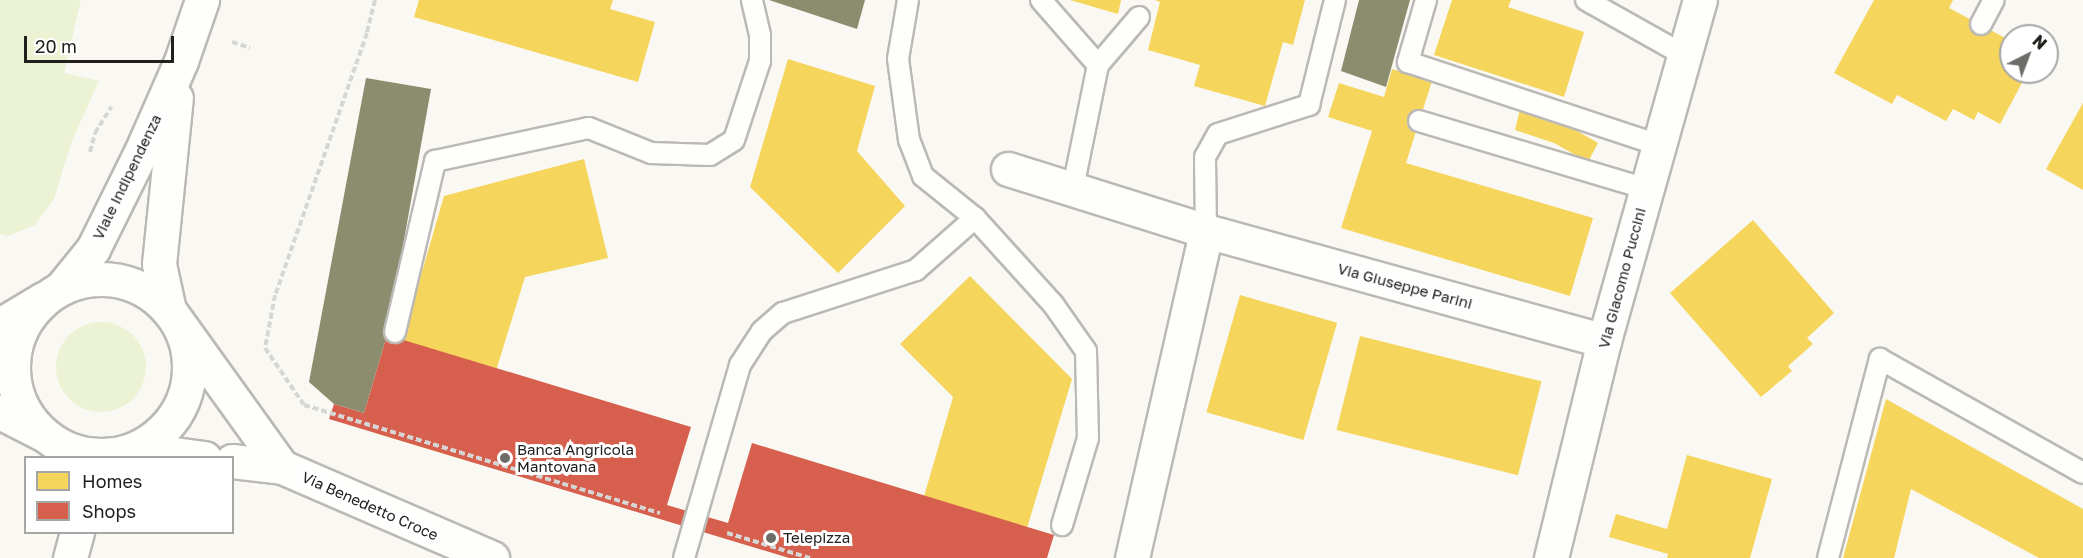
<!DOCTYPE html>
<style>
body{margin:0}
#map{position:relative;width:2083px;height:558px;overflow:hidden;background:#faf8f3;font-family:"Golos Text",sans-serif}
div>[style]{position:absolute}
[style*='--x']{left:calc(var(--x)*1px);top:calc(var(--y)*1px);width:calc(var(--w)*1px);rotate:calc(var(--a)*1deg)}
.green>*{inset:0;background:#ecf3d5}
.round{border-radius:50%}
.homes>*{inset:0;background:#f6d55c;transform-origin:0 0}
.shops>*{inset:0;background:#d6604d}
.industry>*{inset:0;background:#8c8c6e}
.path>*{height:4px;margin-top:-2px;transform-origin:0;background:repeating-linear-gradient(90deg,#d6d6d4 0 6px,transparent 0 9px)}
.roads{filter:drop-shadow(2px 0 #bbb9b6) drop-shadow(-2px 0 #bbb9b6) drop-shadow(0 2px #bbb9b6) drop-shadow(0 -2px #bbb9b6)}
.service>*{height:20px;margin:-10px;padding:0 10px;transform-origin:10px;border-radius:10px;background:#fefefd}
.minor>*{height:33px;margin:-16.5px;padding:0 16.5px;transform-origin:16.5px;border-radius:16.5px;background:#fefefd}
.secondary>*{height:33px;margin:-16.5px;padding:0 16.5px;transform-origin:16.5px;border-radius:16.5px;background:#fefefd}
.secondary>.ring{margin:-16.5px;padding:0;box-sizing:content-box;background:none;border:33px solid #fefefd;border-radius:50%}
.dots>*{width:16px;height:16px;translate:-50% -50%;box-sizing:border-box;border:3px solid #fff;border-radius:50%}
span{translate:-50% -50%;white-space:nowrap;text-align:center;line-height:1.15;-webkit-text-stroke:6px #fff;paint-order:stroke}
.street-label{font-size:15px;color:#21201d}
.poi-label{font-size:15px;color:#21201d}
.left{translate:0 -50%;text-align:left}
.legend{position:absolute;left:24px;top:456px;width:210px;height:78px;box-sizing:border-box;background:#fff;border:2px solid #a6a6a5;margin:0;padding:8px 10px;list-style:none;font-size:18px;color:#21201d}
.legend li{display:flex;align-items:center;gap:12px;height:30px}
.legend b{width:30px;border:2px solid #a6a6a5}
.north{position:absolute;left:1999px;top:24px;width:60px;height:60px;box-sizing:border-box;background:#fff;border:2px solid #a6a6a5;border-radius:50%;rotate:42deg;font-size:16px;font-weight:700;line-height:24px;text-align:center;color:#21201d}
.north::after{content:'';display:block;margin:auto;width:21px;height:27px;background:#6d6c68;clip-path:polygon(50% 0,100% 100%,50% 72%,0 100%)}
.scale{position:absolute;left:24px;top:36px;width:150px;height:27px;box-sizing:border-box;border:3px solid #21201d;border-top:0;padding-left:8px;font-size:18px;line-height:21px;white-space:nowrap;color:#21201d;-webkit-text-stroke:4px #fff;paint-order:stroke}
</style>
<div id="map">
<div class="green">
<i style="clip-path:polygon(0 0,81px 0,64px 73px,99px 81px,71px 143px,54px 199px,35px 225px,8px 236px,0 234px)"></i>
<i class="round" style="left:56px;top:322px;width:90px;height:90px"></i>
</div>
<div class="homes">
<i style="clip-path:polygon(419px 0,613px 0,610px 9px,655px 22px,638px 82px,414px 17px)"></i>
<i style="clip-path:polygon(1070px 0,1121px 0,1118px 14px)"></i>
<i style="clip-path:polygon(1155px 0,1305px 0,1293px 45px,1283px 42px,1265px 106px,1194px 86px,1200px 65px,1148px 50px,1160px 2px)"></i>
<i style="clip-path:polygon(1452px 0,1511px 0,1508px 7px,1584px 32px,1564px 97px,1434px 55px)"></i>
<i style="clip-path:polygon(1874px 0,1953px 0,1949px 8px,2011px 41px,2011px 52px,2003px 68px,2024px 79px,2000px 124px,1978px 112px,1974px 120px,1953px 109px,1946px 121px,1897px 95px,1892px 104px,1834px 73px)"></i>
<i style="clip-path:polygon(788px 59px,875px 86px,857px 151px,905px 206px,838px 273px,750px 187px)"></i>
<i style="clip-path:polygon(1392px 69px,1432px 81px,1406px 163px,1593px 218px,1570px 296px,1341px 228px,1372px 131px,1328px 117px,1339px 83px,1384px 97px)"></i>
<i style="clip-path:polygon(2083px 103px,2083px 190px,2046px 169px)"></i>
<i style="clip-path:polygon(1520px 109px,1560px 121px,1598px 143px,1588px 162px,1554px 143px,1515px 130px)"></i>
<i style="clip-path:polygon(584px 159px,608px 258px,525px 277px,468px 461px,375px 433px,444px 196px)"></i>
<i style="clip-path:polygon(1753px 220px,1834px 313px,1807px 338px,1813px 344px,1788px 366px,1792px 371px,1761px 397px,1670px 293px)"></i>
<i style="clip-path:polygon(970px 276px,1072px 379px,1018px 558px,906px 558px,953px 397px,900px 344px)"></i>
<i style="left:1240px;top:295px;width:101px;height:122px;rotate:16deg"></i>
<i style="left:1360px;top:336px;width:187px;height:97px;rotate:14deg"></i>
<i style="clip-path:polygon(1886px 399px,2083px 509px,2083px 558px,2039px 558px,1911px 489px,1894px 558px,1843px 558px)"></i>
<i style="clip-path:polygon(1687px 455px,1772px 479px,1750px 558px,1667px 558px,1668px 554px,1609px 537px,1616px 514px,1667px 529px)"></i>
</div>
<div class="shops">
<i style="clip-path:polygon(387px 335px,691px 427px,667px 505px,728px 523px,752px 443px,1054px 535px,1047px 558px,789px 558px,329px 419px,334px 404px,364px 413px)"></i>
</div>
<div class="industry">
<i style="clip-path:polygon(769px 0,865px 0,857px 29px)"></i>
<i style="clip-path:polygon(1359px 0,1410px 0,1386px 87px,1341px 71px)"></i>
<i style="clip-path:polygon(366px 78px,431px 89px,387px 335px,364px 413px,334px 404px,309px 382px)"></i>
</div>
<div class="path">
<i style="--x:375;--y:0;--w:34;--a:104"></i>
<i style="--x:367;--y:33;--w:278;--a:109.3"></i>
<i style="--x:275;--y:295;--w:54;--a:100.7"></i>
<i style="--x:265;--y:348;--w:69;--a:55.6"></i>
<i style="--x:304;--y:405;--w:372;--a:16.9"></i>
<i style="--x:232;--y:42;--w:19;--a:18"></i>
<i style="--x:90;--y:152;--w:20;--a:-75"></i>
<i style="--x:95;--y:133;--w:31;--a:-58"></i>
<i style="--x:727;--y:533;--w:87;--a:16.8"></i>
</div>
<div class="roads">
<div class="service">
<i style="--x:1041;--y:0;--w:86;--a:48.8"></i>
<i style="--x:1098;--y:65;--w:126;--a:101.5"></i>
<i style="--x:1426;--y:0;--w:65;--a:106.2"></i>
<i style="--x:1408;--y:62;--w:264;--a:18.3"></i>
<i style="--x:1586;--y:0;--w:112;--a:29.3"></i>
<i style="--x:1981;--y:24;--w:27;--a:-62"></i>
<i style="--x:1098;--y:65;--w:63;--a:-49.5"></i>
<i style="--x:1419;--y:121;--w:238;--a:16.6"></i>
<i style="--x:975;--y:218;--w:116;--a:47.8"></i>
<i style="--x:1053;--y:304;--w:57;--a:54.9"></i>
<i style="--x:1086;--y:351;--w:87;--a:88.7"></i>
<i style="--x:1088;--y:438;--w:91;--a:106.6"></i>
<i style="--x:1206;--y:231;--w:74;--a:-90.8"></i>
<i style="--x:1205;--y:157;--w:26;--a:-61"></i>
<i style="--x:1218;--y:134;--w:96;--a:-17.7"></i>
<i style="--x:1309;--y:105;--w:108;--a:-76.1"></i>
<i style="--x:395;--y:332;--w:176;--a:-76.8"></i>
<i style="--x:435;--y:161;--w:157;--a:-12.1"></i>
<i style="--x:589;--y:128;--w:67;--a:22"></i>
<i style="--x:651;--y:153;--w:59;--a:1.9"></i>
<i style="--x:710;--y:155;--w:28;--a:-32"></i>
<i style="--x:734;--y:140;--w:83;--a:-71.8"></i>
<i style="--x:760;--y:61;--w:26;--a:-90"></i>
<i style="--x:760;--y:35;--w:36;--a:-103"></i>
<i style="--x:684;--y:558;--w:201;--a:-73.8"></i>
<i style="--x:740;--y:365;--w:40;--a:-57.1"></i>
<i style="--x:762;--y:331;--w:28;--a:-41"></i>
<i style="--x:783;--y:313;--w:140;--a:-17.9"></i>
<i style="--x:916;--y:270;--w:79;--a:-41.4"></i>
<i style="--x:975;--y:218;--w:67;--a:-141.1"></i>
<i style="--x:923;--y:176;--w:39;--a:-111"></i>
<i style="--x:909;--y:140;--w:82;--a:-97.7"></i>
<i style="--x:898;--y:59;--w:60;--a:-80.4"></i>
<i style="--x:1828;--y:558;--w:206;--a:-75.4"></i>
<i style="--x:1880;--y:359;--w:233;--a:29.3"></i>
</div>
<div class="minor">
<i style="--x:1008;--y:169;--w:207;--a:17.4"></i>
<i style="--x:169;--y:310;--w:193;--a:54.3"></i>
<i style="--x:0;--y:325;--w:52;--a:-31"></i>
<i style="--x:0;--y:412;--w:46;--a:27.1"></i>
<i style="--x:137;--y:449;--w:68;--a:7.7"></i>
<i style="--x:232;--y:461;--w:50;--a:6.8"></i>
<i style="--x:282;--y:467;--w:229;--a:23.4"></i>
<i style="--x:1132;--y:558;--w:335;--a:-77.2"></i>
<i style="--x:1206;--y:231;--w:413;--a:15.4"></i>
<i style="--x:1551;--y:558;--w:223;--a:-76.3"></i>
<i style="--x:1604;--y:341;--w:354;--a:-74.3"></i>
</div>
<div class="secondary">
<i class="ring" style="left:13px;top:279px;width:143px;height:143px"></i>
<i style="--x:63;--y:286;--w:48;--a:-51"></i>
<i style="--x:93;--y:249;--w:110;--a:-63.7"></i>
<i style="--x:142;--y:150;--w:97;--a:-66.3"></i>
<i style="--x:181;--y:61;--w:65;--a:-71"></i>
<i style="--x:169;--y:310;--w:47;--a:-102.3"></i>
<i style="--x:159;--y:264;--w:167;--a:-84.2"></i>
<i style="--x:70;--y:558;--w:27;--a:-75"></i>
</div>
</div>
<div class="dots">
<i style="left:505px;top:458px;background:#6d6c68"></i>
<i style="left:771px;top:538px;background:#6d6c68"></i>
</div>
<div class="street-label">
<span style="left:127px;top:177px;rotate:-64deg">Viale Indipendenza</span>
<span style="left:1622px;top:278px;rotate:-75deg">Via Giacomo Puccini</span>
<span style="left:1405px;top:286px;rotate:15deg">Via Giuseppe Parini</span>
<span style="left:370px;top:506px;rotate:24deg">Via Benedetto Croce</span>
</div>
<div class="poi-label">
<span class="left" style="left:517px;top:458px">Banca Angricola<br>Mantovana</span>
<span class="left" style="left:783px;top:538px">Telepizza</span>
</div>
<ul class="legend">
<li><b style="height:16px;background:#f6d55c"></b>Homes</li>
<li><b style="height:16px;background:#d6604d"></b>Shops</li>
</ul>
<div class="north">N</div>
<div class="scale">20 m</div>
</div>
